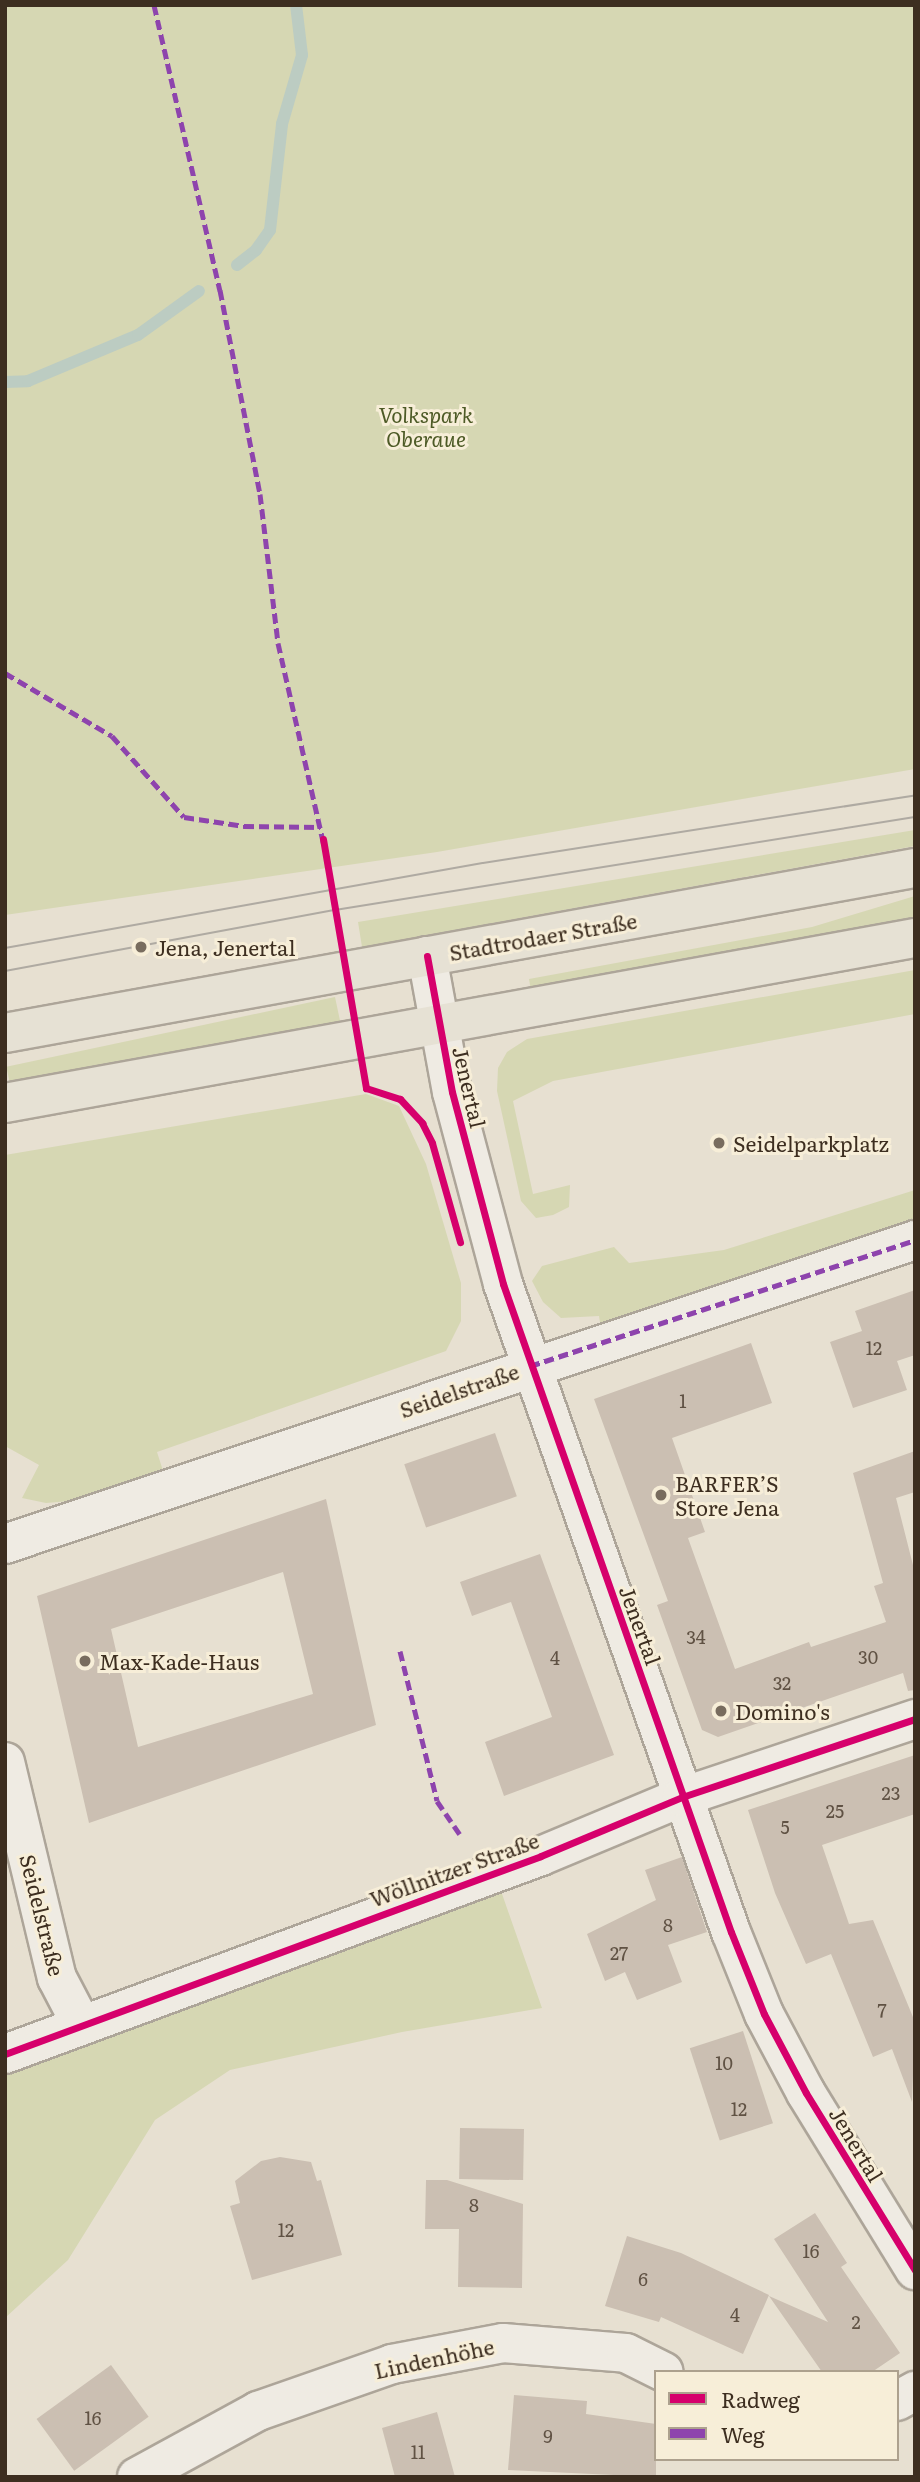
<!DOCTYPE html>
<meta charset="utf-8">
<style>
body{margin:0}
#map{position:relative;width:920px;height:2482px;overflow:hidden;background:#e7e0d1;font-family:Literata,serif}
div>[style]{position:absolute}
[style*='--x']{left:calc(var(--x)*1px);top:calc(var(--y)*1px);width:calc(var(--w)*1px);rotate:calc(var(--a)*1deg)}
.green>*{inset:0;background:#d6d7b3;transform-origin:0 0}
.stream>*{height:12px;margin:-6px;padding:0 6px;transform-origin:6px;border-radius:6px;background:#bcccc2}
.building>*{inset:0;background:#cbbfb2;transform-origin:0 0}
.roads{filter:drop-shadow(2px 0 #ada599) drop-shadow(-2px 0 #ada599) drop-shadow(0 2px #ada599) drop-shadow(0 -2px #ada599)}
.minor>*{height:38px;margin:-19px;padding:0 19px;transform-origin:19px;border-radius:19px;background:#efebe3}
.primary>*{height:38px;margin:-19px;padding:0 19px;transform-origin:19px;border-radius:19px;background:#e6e1d4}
.tram>*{height:2px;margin:-1px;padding:0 1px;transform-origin:1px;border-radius:1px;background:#afaaa2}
.quiet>*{height:5px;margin-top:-2.5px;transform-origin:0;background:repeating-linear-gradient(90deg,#8e44ad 0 10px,transparent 0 15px)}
.cycleway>*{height:7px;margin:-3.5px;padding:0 3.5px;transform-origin:3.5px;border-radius:3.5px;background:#d6006c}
.dots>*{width:19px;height:19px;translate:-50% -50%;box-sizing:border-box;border:4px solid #f7eed8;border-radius:50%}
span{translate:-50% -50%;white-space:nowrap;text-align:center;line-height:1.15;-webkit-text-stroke:6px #f7eed8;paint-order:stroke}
.number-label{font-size:18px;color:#605244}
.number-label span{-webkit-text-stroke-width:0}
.park-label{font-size:21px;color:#4d5a26;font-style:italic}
.street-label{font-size:21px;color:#3d2e20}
.poi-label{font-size:21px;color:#3d2e20}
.left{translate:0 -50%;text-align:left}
.frame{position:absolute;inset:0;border:7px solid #3d2e20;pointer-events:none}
.legend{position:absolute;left:654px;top:2370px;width:245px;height:91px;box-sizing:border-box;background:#f7eed8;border:2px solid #ada18e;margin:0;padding:9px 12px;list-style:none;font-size:21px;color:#3d2e20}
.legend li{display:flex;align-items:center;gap:14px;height:35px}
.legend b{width:35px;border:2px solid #ada18e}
</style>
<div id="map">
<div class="green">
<i style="clip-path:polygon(5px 5px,915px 5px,915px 769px,437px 852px,5px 915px)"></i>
<i style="clip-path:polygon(915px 830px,915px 846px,362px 947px,358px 922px)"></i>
<i style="clip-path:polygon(915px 896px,915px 920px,531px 991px,529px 979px,812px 927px)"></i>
<i style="clip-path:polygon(915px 970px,915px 1014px,553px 1081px,513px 1101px,533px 1194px,570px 1185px,569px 1207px,553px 1215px,536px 1218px,521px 1201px,497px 1091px,498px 1068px,507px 1052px,527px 1039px)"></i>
<i style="left:335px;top:997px;width:25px;height:336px;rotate:78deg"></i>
<i style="clip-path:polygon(366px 1094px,399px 1106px,426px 1164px,461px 1283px,461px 1321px,446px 1351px,157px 1452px,165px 1477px,82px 1500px,46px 1503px,22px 1498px,39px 1465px,5px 1446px,5px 1155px)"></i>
<i style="clip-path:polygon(915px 1190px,915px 1224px,601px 1329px,599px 1316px,561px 1318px,543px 1302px,532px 1281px,542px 1266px,614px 1247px,629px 1263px,724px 1250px)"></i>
<i style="clip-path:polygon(501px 1891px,542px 2008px,402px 2032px,230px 2070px,155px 2120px,68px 2260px,5px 2318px,5px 2074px)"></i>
</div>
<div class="stream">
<i style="--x:237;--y:265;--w:24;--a:-38"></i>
<i style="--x:256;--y:250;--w:24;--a:-55"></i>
<i style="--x:270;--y:230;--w:107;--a:-83.5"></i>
<i style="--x:282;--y:124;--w:72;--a:-73.8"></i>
<i style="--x:302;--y:55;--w:50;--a:-96.8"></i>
<i style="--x:5;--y:382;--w:23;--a:-2"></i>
<i style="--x:28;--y:381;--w:119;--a:-22.7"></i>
<i style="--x:138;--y:335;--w:75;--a:-35.8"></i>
</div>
<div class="building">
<i style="clip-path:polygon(915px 1290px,915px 1355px,897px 1361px,907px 1390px,853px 1408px,830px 1342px,862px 1331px,855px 1311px)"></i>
<i style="clip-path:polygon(751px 1343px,772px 1403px,672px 1438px,705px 1532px,688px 1538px,735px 1669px,809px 1642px,811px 1647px,886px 1622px,874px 1586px,883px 1583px,853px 1473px,915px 1451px,915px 1492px,896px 1498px,915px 1573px,915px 1690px,908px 1691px,903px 1673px,718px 1737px,702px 1730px,657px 1605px,668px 1601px,594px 1399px)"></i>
<i style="left:495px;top:1433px;width:67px;height:96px;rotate:71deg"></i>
<i style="clip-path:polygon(evenodd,326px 1499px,376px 1725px,89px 1823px,37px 1596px,326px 1499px,283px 1572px,313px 1694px,138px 1747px,111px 1629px,283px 1572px)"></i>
<i style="clip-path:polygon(540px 1554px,614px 1755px,504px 1796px,485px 1742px,552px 1717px,511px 1602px,472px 1616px,460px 1582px)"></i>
<i style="clip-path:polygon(915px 1755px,915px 1814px,822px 1845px,849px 1924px,873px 1920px,915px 2022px,912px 2102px,892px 2049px,873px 2057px,831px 1954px,806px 1964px,775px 1893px,748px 1810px)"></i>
<i style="clip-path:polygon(682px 1857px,707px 1932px,668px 1945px,682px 1982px,637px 2000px,625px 1972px,605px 1981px,587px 1934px,656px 1900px,645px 1870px)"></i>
<i style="left:743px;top:2031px;width:97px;height:56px;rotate:72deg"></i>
<i style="left:460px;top:2128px;width:64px;height:51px;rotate:1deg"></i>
<i style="clip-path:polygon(280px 2157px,311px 2162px,317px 2181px,321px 2180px,342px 2255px,252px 2280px,230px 2206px,240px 2203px,235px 2181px,261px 2161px)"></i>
<i style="clip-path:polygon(426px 2180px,447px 2180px,523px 2204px,522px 2288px,458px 2287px,459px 2229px,425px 2229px)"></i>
<i style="clip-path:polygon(815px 2213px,847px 2263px,841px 2267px,900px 2353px,872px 2372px,822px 2372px,769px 2296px,828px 2322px,774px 2239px)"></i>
<i style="clip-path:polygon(627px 2236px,681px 2253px,769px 2295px,743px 2354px,661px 2317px,659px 2322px,605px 2306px)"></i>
<i style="left:111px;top:2365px;width:64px;height:92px;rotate:54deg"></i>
<i style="clip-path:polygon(514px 2395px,587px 2401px,586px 2414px,656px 2424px,656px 2477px,508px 2470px)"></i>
<i style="clip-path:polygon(437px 2412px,455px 2477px,395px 2477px,382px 2428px)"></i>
</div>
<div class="roads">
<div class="minor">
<i style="--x:427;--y:956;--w:138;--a:79.6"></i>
<i style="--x:452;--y:1092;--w:199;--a:75.1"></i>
<i style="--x:503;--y:1284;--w:687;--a:70.62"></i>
<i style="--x:731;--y:1932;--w:88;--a:68.1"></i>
<i style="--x:764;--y:2014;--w:89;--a:62"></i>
<i style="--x:806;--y:2093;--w:208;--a:58.4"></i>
<i style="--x:5;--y:1544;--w:959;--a:-18.47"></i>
<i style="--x:5;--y:1762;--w:222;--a:76.5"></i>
<i style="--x:57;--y:1978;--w:52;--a:62.4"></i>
<i style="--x:5;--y:2054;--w:571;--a:-20.27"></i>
<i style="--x:541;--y:1856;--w:153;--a:-22.7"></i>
<i style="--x:682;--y:1797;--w:246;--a:-18.5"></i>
<i style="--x:897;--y:2401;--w:21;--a:-29"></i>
<i style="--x:137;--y:2477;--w:138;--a:-28.6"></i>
<i style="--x:258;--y:2411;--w:142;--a:-19.3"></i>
<i style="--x:392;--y:2364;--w:113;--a:-10.7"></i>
<i style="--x:503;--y:2343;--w:123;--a:4.6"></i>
<i style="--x:626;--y:2353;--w:42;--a:26.6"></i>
</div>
<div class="primary">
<i style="--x:5;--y:1033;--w:925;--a:-10.28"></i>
<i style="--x:5;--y:1103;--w:925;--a:-10.28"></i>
</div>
</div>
<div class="tram">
<i style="--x:5;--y:948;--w:485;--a:-10.1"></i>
<i style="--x:483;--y:863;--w:437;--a:-8.9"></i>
<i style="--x:5;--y:971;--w:336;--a:-10.5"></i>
<i style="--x:335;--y:910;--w:587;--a:-9.11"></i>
</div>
<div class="quiet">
<i style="--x:154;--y:5;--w:293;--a:77"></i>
<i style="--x:220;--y:290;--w:208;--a:78.9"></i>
<i style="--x:260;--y:494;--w:150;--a:83.1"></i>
<i style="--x:278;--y:643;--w:207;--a:77.2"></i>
<i style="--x:5;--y:673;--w:124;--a:30.5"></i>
<i style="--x:112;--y:736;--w:108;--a:48.4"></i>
<i style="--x:184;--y:817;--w:61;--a:8.5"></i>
<i style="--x:244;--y:826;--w:76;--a:0.8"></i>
<i style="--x:530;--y:1366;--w:405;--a:-18.1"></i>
<i style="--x:400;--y:1651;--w:154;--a:76.1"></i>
<i style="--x:437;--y:1801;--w:42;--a:55.6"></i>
</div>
<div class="cycleway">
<i style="--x:323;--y:839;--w:253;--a:80.2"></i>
<i style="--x:366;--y:1088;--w:36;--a:18"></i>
<i style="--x:400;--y:1099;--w:33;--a:47"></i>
<i style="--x:422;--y:1123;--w:22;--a:63"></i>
<i style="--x:432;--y:1143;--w:103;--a:74.2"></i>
<i style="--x:427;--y:956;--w:138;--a:79.6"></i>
<i style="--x:452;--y:1092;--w:199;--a:75.1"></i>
<i style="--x:503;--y:1284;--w:687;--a:70.62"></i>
<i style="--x:731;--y:1932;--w:88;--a:68.1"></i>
<i style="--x:764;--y:2014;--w:89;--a:62"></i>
<i style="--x:806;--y:2093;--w:208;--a:58.4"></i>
<i style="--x:5;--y:2054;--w:571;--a:-20.27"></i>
<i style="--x:541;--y:1856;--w:153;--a:-22.7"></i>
<i style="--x:682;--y:1797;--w:246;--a:-18.5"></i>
</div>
<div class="dots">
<i style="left:141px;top:947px;background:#786c5e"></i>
<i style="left:719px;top:1143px;background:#786c5e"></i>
<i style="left:661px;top:1495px;background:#786c5e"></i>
<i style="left:85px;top:1661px;background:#786c5e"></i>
<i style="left:721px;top:1711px;background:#786c5e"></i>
</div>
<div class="number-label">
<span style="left:874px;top:1348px">12</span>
<span style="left:683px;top:1401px">1</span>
<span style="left:696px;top:1637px">34</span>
<span style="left:868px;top:1657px">30</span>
<span style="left:555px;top:1658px">4</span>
<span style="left:782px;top:1683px">32</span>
<span style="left:891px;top:1793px">23</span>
<span style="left:835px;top:1811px">25</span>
<span style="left:785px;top:1827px">5</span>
<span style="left:668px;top:1925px">8</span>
<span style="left:619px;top:1953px">27</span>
<span style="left:882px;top:2010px">7</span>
<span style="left:724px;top:2063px">10</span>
<span style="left:739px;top:2109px">12</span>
<span style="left:474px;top:2205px">8</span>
<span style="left:286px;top:2230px">12</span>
<span style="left:811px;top:2251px">16</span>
<span style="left:643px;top:2279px">6</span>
<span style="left:735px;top:2315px">4</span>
<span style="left:856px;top:2322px">2</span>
<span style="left:93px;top:2418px">16</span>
<span style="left:548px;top:2436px">9</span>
<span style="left:418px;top:2452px">11</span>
</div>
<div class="park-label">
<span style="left:426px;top:426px">Volkspark<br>Oberaue</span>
</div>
<div class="street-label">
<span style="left:543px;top:936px;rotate:-10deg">Stadtrodaer Straße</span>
<span style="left:470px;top:1087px;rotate:77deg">Jenertal</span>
<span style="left:459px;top:1390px;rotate:-19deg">Seidelstraße</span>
<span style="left:641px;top:1625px;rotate:70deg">Jenertal</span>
<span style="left:454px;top:1869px;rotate:-20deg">Wöllnitzer Straße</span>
<span style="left:43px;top:1915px;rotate:76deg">Seidelstraße</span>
<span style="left:857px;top:2144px;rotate:59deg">Jenertal</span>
<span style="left:434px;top:2358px;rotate:-12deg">Lindenhöhe</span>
</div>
<div class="poi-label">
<span class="left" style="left:155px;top:947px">Jena, Jenertal</span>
<span class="left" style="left:733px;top:1143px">Seidelparkplatz</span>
<span class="left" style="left:675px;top:1495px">BARFER’S<br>Store Jena</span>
<span class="left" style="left:99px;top:1661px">Max-Kade-Haus</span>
<span class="left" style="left:735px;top:1711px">Domino's</span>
</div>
<div class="frame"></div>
<ul class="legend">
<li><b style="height:9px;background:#d6006c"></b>Radweg</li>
<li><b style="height:9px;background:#8e44ad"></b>Weg</li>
</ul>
</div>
